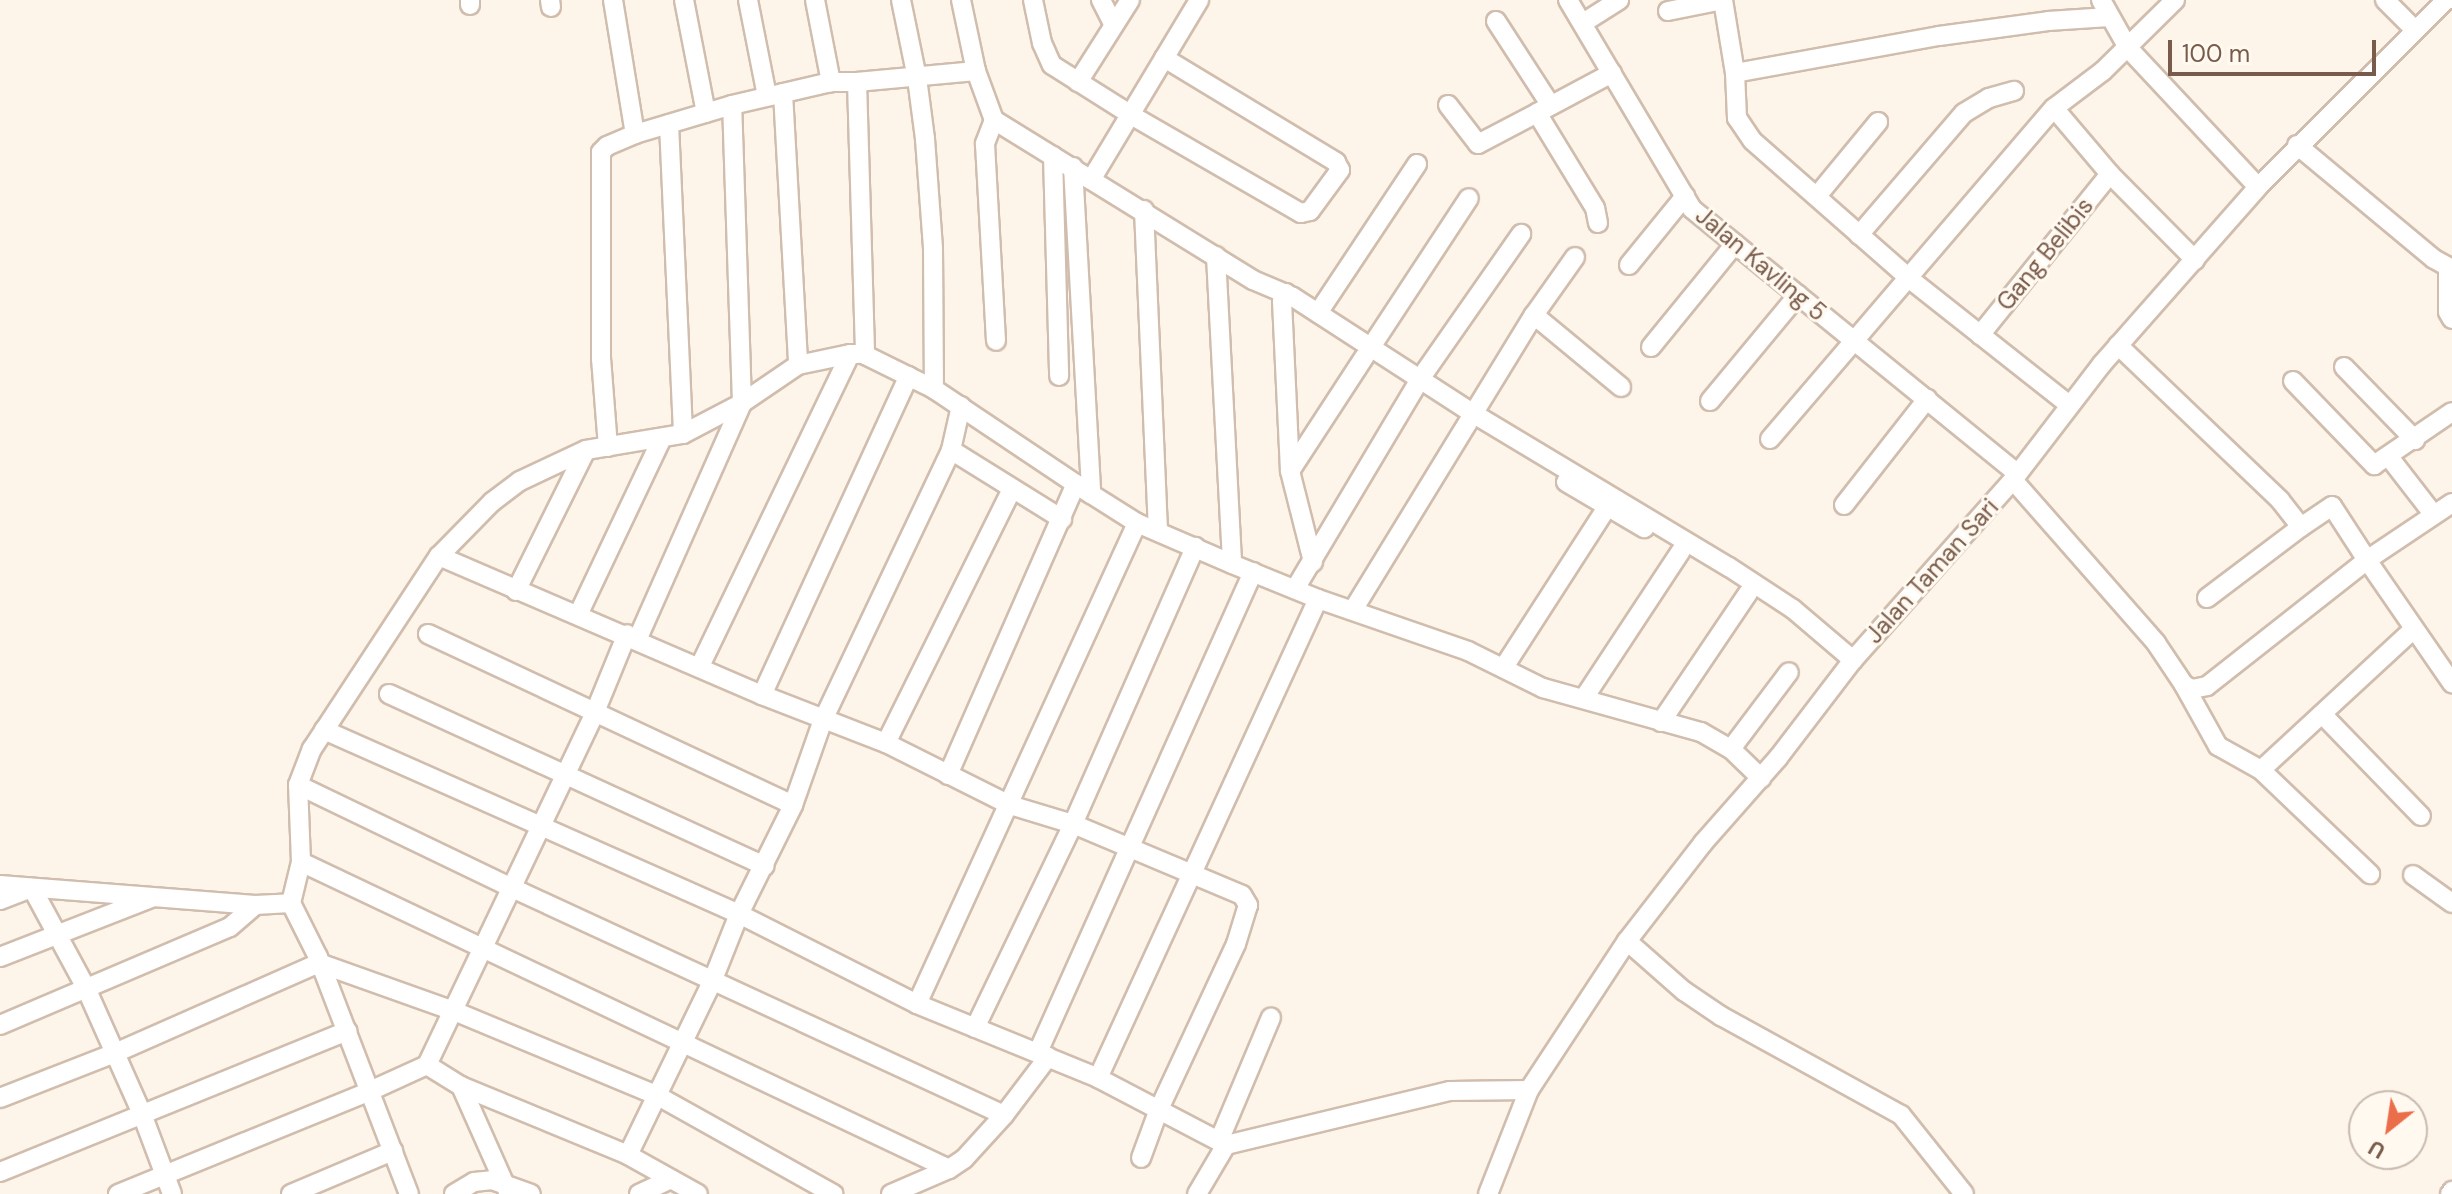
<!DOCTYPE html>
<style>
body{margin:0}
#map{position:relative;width:2452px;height:1194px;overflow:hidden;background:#fdf5e9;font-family:"DM Sans",sans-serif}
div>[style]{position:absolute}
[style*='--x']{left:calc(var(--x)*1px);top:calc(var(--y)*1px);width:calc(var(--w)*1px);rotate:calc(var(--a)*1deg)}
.roads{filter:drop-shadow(2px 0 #d0bdad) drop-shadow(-2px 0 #d0bdad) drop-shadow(0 2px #d0bdad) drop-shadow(0 -2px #d0bdad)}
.minor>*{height:18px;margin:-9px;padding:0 9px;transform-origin:9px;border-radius:9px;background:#fff}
span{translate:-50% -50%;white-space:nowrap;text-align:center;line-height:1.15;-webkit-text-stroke:6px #fff9f0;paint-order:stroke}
.street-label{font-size:24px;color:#795b4b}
.north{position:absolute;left:2348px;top:1090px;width:80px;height:80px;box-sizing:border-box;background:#fff9f0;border:2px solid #c9baae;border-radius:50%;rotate:210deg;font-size:22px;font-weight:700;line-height:32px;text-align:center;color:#795b4b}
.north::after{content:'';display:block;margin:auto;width:28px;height:36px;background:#eb6e4a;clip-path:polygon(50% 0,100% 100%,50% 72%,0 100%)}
.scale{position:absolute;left:2168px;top:40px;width:208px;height:36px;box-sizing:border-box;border:4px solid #795b4b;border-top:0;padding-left:10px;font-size:24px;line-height:28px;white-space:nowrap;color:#795b4b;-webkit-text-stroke:6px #fff9f0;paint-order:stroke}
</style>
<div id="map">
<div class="roads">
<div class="minor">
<i style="--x:470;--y:0;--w:5;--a:90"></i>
<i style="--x:550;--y:0;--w:7;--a:82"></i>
<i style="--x:613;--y:0;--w:136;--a:80.7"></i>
<i style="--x:684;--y:0;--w:115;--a:79"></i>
<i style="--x:748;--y:0;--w:98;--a:78.8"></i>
<i style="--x:815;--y:0;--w:84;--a:79"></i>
<i style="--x:901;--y:0;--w:80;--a:78.4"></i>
<i style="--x:917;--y:78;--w:62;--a:82.5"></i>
<i style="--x:925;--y:139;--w:110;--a:85.8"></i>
<i style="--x:933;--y:249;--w:140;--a:89.6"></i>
<i style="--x:961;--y:0;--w:73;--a:78.1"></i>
<i style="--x:976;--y:71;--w:52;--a:69.8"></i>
<i style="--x:994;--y:120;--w:304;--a:31.7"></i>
<i style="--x:1253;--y:280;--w:43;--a:23"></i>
<i style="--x:1293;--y:297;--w:216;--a:32.9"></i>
<i style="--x:1474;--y:414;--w:297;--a:31"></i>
<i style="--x:1729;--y:567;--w:77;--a:33.3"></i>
<i style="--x:1793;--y:609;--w:79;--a:40.4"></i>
<i style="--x:1033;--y:0;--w:44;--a:78.2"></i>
<i style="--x:1042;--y:43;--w:24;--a:66"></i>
<i style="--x:1052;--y:65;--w:93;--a:32.3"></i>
<i style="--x:1131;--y:115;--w:196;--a:30"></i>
<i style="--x:1301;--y:213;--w:9;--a:-13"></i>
<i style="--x:1310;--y:211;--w:51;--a:-53.8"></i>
<i style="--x:1340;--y:170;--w:9;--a:-117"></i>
<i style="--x:1336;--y:162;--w:201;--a:-148.8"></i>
<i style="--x:1101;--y:0;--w:28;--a:63"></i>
<i style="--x:1568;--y:0;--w:243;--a:59.3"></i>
<i style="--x:1692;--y:209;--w:419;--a:39.1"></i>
<i style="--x:1723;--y:0;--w:74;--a:80.7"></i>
<i style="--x:2101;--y:0;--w:55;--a:60.6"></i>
<i style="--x:2128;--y:48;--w:190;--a:46.9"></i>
<i style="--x:2385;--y:0;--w:41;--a:45"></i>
<i style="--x:1668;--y:11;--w:56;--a:-11.3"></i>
<i style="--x:1496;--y:21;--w:99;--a:57"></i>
<i style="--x:1583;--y:23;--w:43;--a:-32.6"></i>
<i style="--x:976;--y:71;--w:120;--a:174.7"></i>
<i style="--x:857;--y:82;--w:273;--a:88.3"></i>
<i style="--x:865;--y:355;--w:77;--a:26.2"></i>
<i style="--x:934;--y:389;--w:189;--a:33.8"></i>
<i style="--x:1078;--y:82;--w:97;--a:-57.6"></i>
<i style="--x:783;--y:93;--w:272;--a:86.8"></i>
<i style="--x:1448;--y:105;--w:49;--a:52.4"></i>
<i style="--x:1478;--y:144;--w:67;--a:-27.7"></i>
<i style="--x:2054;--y:108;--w:87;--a:49.7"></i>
<i style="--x:2110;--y:174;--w:121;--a:45.3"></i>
<i style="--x:994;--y:120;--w:26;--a:111"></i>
<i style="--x:985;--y:144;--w:197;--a:86.8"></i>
<i style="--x:669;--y:124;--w:310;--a:87.4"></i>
<i style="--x:2297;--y:145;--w:178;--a:39.8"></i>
<i style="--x:2434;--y:259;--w:21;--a:29"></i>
<i style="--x:1053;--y:156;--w:220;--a:88.4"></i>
<i style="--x:1073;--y:167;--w:327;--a:86.8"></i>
<i style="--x:1091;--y:494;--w:54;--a:32.2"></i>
<i style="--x:1137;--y:523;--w:103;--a:23.3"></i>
<i style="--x:1232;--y:564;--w:93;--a:22.1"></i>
<i style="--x:1318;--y:599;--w:159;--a:19.1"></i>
<i style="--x:1468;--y:651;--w:84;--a:26.3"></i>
<i style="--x:1543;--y:688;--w:164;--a:15.6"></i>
<i style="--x:1701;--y:732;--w:34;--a:30"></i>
<i style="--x:1731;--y:749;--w:42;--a:44"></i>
<i style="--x:1091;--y:180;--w:210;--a:-59"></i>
<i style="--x:1817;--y:196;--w:96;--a:-50.5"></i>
<i style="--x:1144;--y:210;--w:320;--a:87.5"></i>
<i style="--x:1598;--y:223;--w:15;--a:-101"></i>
<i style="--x:1595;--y:208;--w:111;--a:-121.4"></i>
<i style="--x:1537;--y:113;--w:85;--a:-28.1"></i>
<i style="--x:1859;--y:235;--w:161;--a:-49.3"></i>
<i style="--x:1964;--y:113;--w:29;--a:-31"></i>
<i style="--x:1989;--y:98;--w:26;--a:-16"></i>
<i style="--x:1216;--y:256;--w:308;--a:87"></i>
<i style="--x:1629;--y:265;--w:89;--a:-50.9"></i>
<i style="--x:2448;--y:269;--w:43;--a:90"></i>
<i style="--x:2448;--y:312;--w:8;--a:60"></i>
<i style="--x:1286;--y:293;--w:9;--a:117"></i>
<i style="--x:1282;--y:301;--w:170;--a:87.3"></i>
<i style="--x:1290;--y:471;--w:94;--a:75.8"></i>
<i style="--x:1318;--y:313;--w:179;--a:-56.4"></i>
<i style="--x:1534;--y:315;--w:113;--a:39.6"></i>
<i style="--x:1980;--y:335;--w:207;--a:-51.1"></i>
<i style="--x:1371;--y:347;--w:178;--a:-56.7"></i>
<i style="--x:1651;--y:347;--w:133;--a:-50.8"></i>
<i style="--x:2344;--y:367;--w:102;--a:45.8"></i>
<i style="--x:2293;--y:381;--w:117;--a:46"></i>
<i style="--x:2374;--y:465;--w:94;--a:-34.2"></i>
<i style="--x:1710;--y:401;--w:138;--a:-50.3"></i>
<i style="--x:2068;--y:404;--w:201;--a:-141.7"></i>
<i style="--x:1910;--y:279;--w:210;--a:-138.7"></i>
<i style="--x:1752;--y:140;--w:27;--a:-124"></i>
<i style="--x:1737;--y:118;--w:45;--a:-92.5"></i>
<i style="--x:1735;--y:73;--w:207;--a:-10.3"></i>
<i style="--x:1939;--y:36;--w:110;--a:-7.8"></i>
<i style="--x:2048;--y:21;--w:61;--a:-3.8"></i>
<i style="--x:1770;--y:439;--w:436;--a:-49.4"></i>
<i style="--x:2054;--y:108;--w:61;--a:-37.1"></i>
<i style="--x:2103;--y:71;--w:101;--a:-44.6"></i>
<i style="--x:608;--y:447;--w:88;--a:-94.5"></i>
<i style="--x:601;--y:359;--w:207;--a:-90"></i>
<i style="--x:601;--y:152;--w:8;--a:-45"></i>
<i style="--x:607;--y:146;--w:30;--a:-23"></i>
<i style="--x:635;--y:134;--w:101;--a:-16.6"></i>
<i style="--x:732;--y:105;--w:102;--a:-13.1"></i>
<i style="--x:831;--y:82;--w:26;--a:0"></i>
<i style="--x:951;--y:450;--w:131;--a:31.9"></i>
<i style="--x:2389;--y:457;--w:73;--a:52.2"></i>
<i style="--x:1290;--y:471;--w:137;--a:-56.9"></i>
<i style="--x:2013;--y:480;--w:217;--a:48.7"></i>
<i style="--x:2156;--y:643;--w:50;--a:56.3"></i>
<i style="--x:2184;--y:685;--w:9;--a:27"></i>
<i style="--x:2192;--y:689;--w:15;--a:-11"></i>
<i style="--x:2207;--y:686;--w:204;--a:-38.2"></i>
<i style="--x:2367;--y:560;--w:64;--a:-122.9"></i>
<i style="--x:2332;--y:506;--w:37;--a:146"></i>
<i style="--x:2301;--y:527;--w:34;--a:-128"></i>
<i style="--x:2280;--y:500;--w:224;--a:-136.3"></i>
<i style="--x:1566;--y:482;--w:91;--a:30.5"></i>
<i style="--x:2452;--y:503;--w:102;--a:146.2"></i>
<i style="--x:2367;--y:560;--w:150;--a:55.4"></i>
<i style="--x:1844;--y:505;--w:135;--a:-51.9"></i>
<i style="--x:439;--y:556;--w:352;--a:23.3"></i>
<i style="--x:762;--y:695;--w:133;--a:21.2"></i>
<i style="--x:886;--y:743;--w:139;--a:26.6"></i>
<i style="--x:1010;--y:805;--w:66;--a:16.8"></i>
<i style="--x:1073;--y:824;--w:183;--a:22.8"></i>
<i style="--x:1242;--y:895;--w:12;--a:59"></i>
<i style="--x:1248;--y:905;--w:41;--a:107.1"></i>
<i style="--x:1236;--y:944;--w:182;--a:115"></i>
<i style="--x:1159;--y:1109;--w:52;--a:110.2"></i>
<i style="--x:1295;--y:589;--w:244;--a:-59.2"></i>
<i style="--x:1420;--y:379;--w:177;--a:-55.1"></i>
<i style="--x:516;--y:591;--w:157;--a:-63.6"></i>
<i style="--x:2207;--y:598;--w:118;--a:-37.1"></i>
<i style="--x:1353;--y:610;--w:346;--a:-58.5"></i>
<i style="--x:1534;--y:315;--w:71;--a:-54.7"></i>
<i style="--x:578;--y:615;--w:194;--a:-64.6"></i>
<i style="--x:428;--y:634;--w:403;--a:25.1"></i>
<i style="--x:638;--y:638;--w:257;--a:-66.1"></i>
<i style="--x:742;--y:403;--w:298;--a:-91.9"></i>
<i style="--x:700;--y:666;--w:346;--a:-64.3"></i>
<i style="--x:850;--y:354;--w:8;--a:0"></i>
<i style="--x:1504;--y:667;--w:201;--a:-57.2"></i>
<i style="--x:2184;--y:685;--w:70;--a:60.9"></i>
<i style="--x:2218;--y:746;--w:49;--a:29.2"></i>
<i style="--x:2261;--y:770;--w:151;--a:43.7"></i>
<i style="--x:389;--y:694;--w:413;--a:24.6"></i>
<i style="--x:762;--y:695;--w:351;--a:-65.3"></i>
<i style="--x:1584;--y:698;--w:176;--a:-56.6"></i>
<i style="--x:2322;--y:714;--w:142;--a:45.9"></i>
<i style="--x:1661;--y:722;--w:156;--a:-56"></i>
<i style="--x:324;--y:730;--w:454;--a:23.9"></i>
<i style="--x:739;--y:914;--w:122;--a:-63.6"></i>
<i style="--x:793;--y:805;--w:90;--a:-70.6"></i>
<i style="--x:823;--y:720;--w:299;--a:-64.6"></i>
<i style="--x:951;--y:450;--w:45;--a:-77.2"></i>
<i style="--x:886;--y:743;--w:284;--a:-63.6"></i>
<i style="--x:1731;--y:749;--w:96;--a:-53"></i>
<i style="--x:2261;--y:770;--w:208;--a:-42.7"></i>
<i style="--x:948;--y:775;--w:318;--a:-66.3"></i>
<i style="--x:298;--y:785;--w:235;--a:25.7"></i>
<i style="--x:510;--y:887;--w:544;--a:24.78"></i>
<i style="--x:301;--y:862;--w:717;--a:25.35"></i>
<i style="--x:949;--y:1169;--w:18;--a:-34"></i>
<i style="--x:964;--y:1159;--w:59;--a:-47.7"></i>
<i style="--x:1004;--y:1115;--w:73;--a:-52.8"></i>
<i style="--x:2413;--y:875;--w:48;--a:35.7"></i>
<i style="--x:0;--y:885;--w:256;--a:4.5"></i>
<i style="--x:255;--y:905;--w:36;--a:-3"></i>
<i style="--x:0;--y:900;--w:34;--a:-21"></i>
<i style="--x:32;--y:888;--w:114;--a:61.6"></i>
<i style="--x:86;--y:988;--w:138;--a:66"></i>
<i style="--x:142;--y:1114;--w:85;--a:69.4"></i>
<i style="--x:1627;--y:941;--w:76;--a:41.3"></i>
<i style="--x:1684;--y:991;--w:45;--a:34"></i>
<i style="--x:1721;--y:1016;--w:205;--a:28.8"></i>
<i style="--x:1901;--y:1115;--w:101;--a:51.4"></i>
<i style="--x:0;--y:957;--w:162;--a:-21.3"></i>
<i style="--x:917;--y:1004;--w:529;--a:-65.42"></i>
<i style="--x:0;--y:1025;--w:250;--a:-23.1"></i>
<i style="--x:230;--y:927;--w:33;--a:-41"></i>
<i style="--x:975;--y:1028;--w:226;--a:-64.3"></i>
<i style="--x:1073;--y:824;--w:303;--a:-66.2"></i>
<i style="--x:1038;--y:1052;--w:526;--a:-65.87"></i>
<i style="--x:427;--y:1065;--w:40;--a:32"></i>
<i style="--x:461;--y:1086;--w:181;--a:22.4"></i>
<i style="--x:628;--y:1155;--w:80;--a:29.1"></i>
<i style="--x:1098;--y:1078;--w:527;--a:-65.33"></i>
<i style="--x:461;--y:1086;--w:118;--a:66"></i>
<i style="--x:0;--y:1098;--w:123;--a:-21.4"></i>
<i style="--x:115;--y:1053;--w:223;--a:-23.8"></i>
<i style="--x:319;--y:963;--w:143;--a:19.6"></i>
<i style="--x:454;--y:1011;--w:221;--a:22.6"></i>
<i style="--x:658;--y:1096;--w:201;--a:29.2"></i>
<i style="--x:1219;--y:1141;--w:134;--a:-67.2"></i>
<i style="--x:628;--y:1155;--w:192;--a:-64.1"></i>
<i style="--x:712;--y:982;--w:73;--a:-68.3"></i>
<i style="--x:739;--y:914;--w:199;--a:26.8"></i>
<i style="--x:917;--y:1004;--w:196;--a:22.2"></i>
<i style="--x:1098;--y:1078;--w:144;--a:27.6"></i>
<i style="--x:1226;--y:1145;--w:230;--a:-13.6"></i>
<i style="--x:1450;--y:1091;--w:79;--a:-0.7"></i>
<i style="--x:0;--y:1172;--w:375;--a:-22.1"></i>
<i style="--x:118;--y:1194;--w:272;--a:-22.2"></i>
<i style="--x:370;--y:1091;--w:63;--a:-24.5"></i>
<i style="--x:427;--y:1065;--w:391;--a:-64.5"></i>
<i style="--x:595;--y:712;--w:84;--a:-67.7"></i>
<i style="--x:291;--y:1194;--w:111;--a:-22.9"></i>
<i style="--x:409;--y:1194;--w:254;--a:-111"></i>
<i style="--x:318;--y:957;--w:60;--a:-116.6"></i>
<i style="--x:291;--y:903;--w:42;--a:-76.3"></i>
<i style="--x:301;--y:862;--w:77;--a:-92.2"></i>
<i style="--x:298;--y:785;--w:39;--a:-69"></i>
<i style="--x:312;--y:749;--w:231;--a:-56.7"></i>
<i style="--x:439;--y:556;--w:76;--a:-45.5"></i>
<i style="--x:492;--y:502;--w:35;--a:-37"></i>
<i style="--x:520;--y:481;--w:73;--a:-25.2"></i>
<i style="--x:586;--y:450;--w:98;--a:-9.4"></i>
<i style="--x:683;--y:434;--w:67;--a:-27.7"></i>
<i style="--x:742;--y:403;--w:68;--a:-34.2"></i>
<i style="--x:798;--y:365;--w:53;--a:-11.9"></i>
<i style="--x:454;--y:1194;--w:23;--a:-31"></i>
<i style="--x:474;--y:1182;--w:18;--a:-6"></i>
<i style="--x:492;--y:1180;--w:41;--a:19.7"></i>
<i style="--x:639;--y:1194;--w:35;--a:-25"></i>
<i style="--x:891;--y:1194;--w:63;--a:-23.3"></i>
<i style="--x:1197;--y:1194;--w:57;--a:-59.4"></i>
<i style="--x:1488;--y:1194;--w:112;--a:-68.5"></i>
<i style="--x:1529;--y:1090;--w:178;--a:-56.7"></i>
<i style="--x:1627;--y:941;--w:124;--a:-52.2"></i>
<i style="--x:1703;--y:843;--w:113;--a:-48.6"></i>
<i style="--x:1778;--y:758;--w:123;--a:-52.6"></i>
<i style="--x:1853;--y:660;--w:241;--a:-48.4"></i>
<i style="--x:2013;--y:480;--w:146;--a:-52.5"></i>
<i style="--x:2102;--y:364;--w:236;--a:-48.6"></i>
<i style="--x:2258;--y:187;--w:265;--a:-44.8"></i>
<i style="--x:2450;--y:1194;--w:4;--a:-56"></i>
</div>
</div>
<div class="street-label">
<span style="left:2045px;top:254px;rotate:-51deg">Gang Belibis</span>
<span style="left:1761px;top:264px;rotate:40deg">Jalan Kavling 5</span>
<span style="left:1932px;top:571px;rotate:-48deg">Jalan Taman Sari</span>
</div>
<div class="north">U</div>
<div class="scale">100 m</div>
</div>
